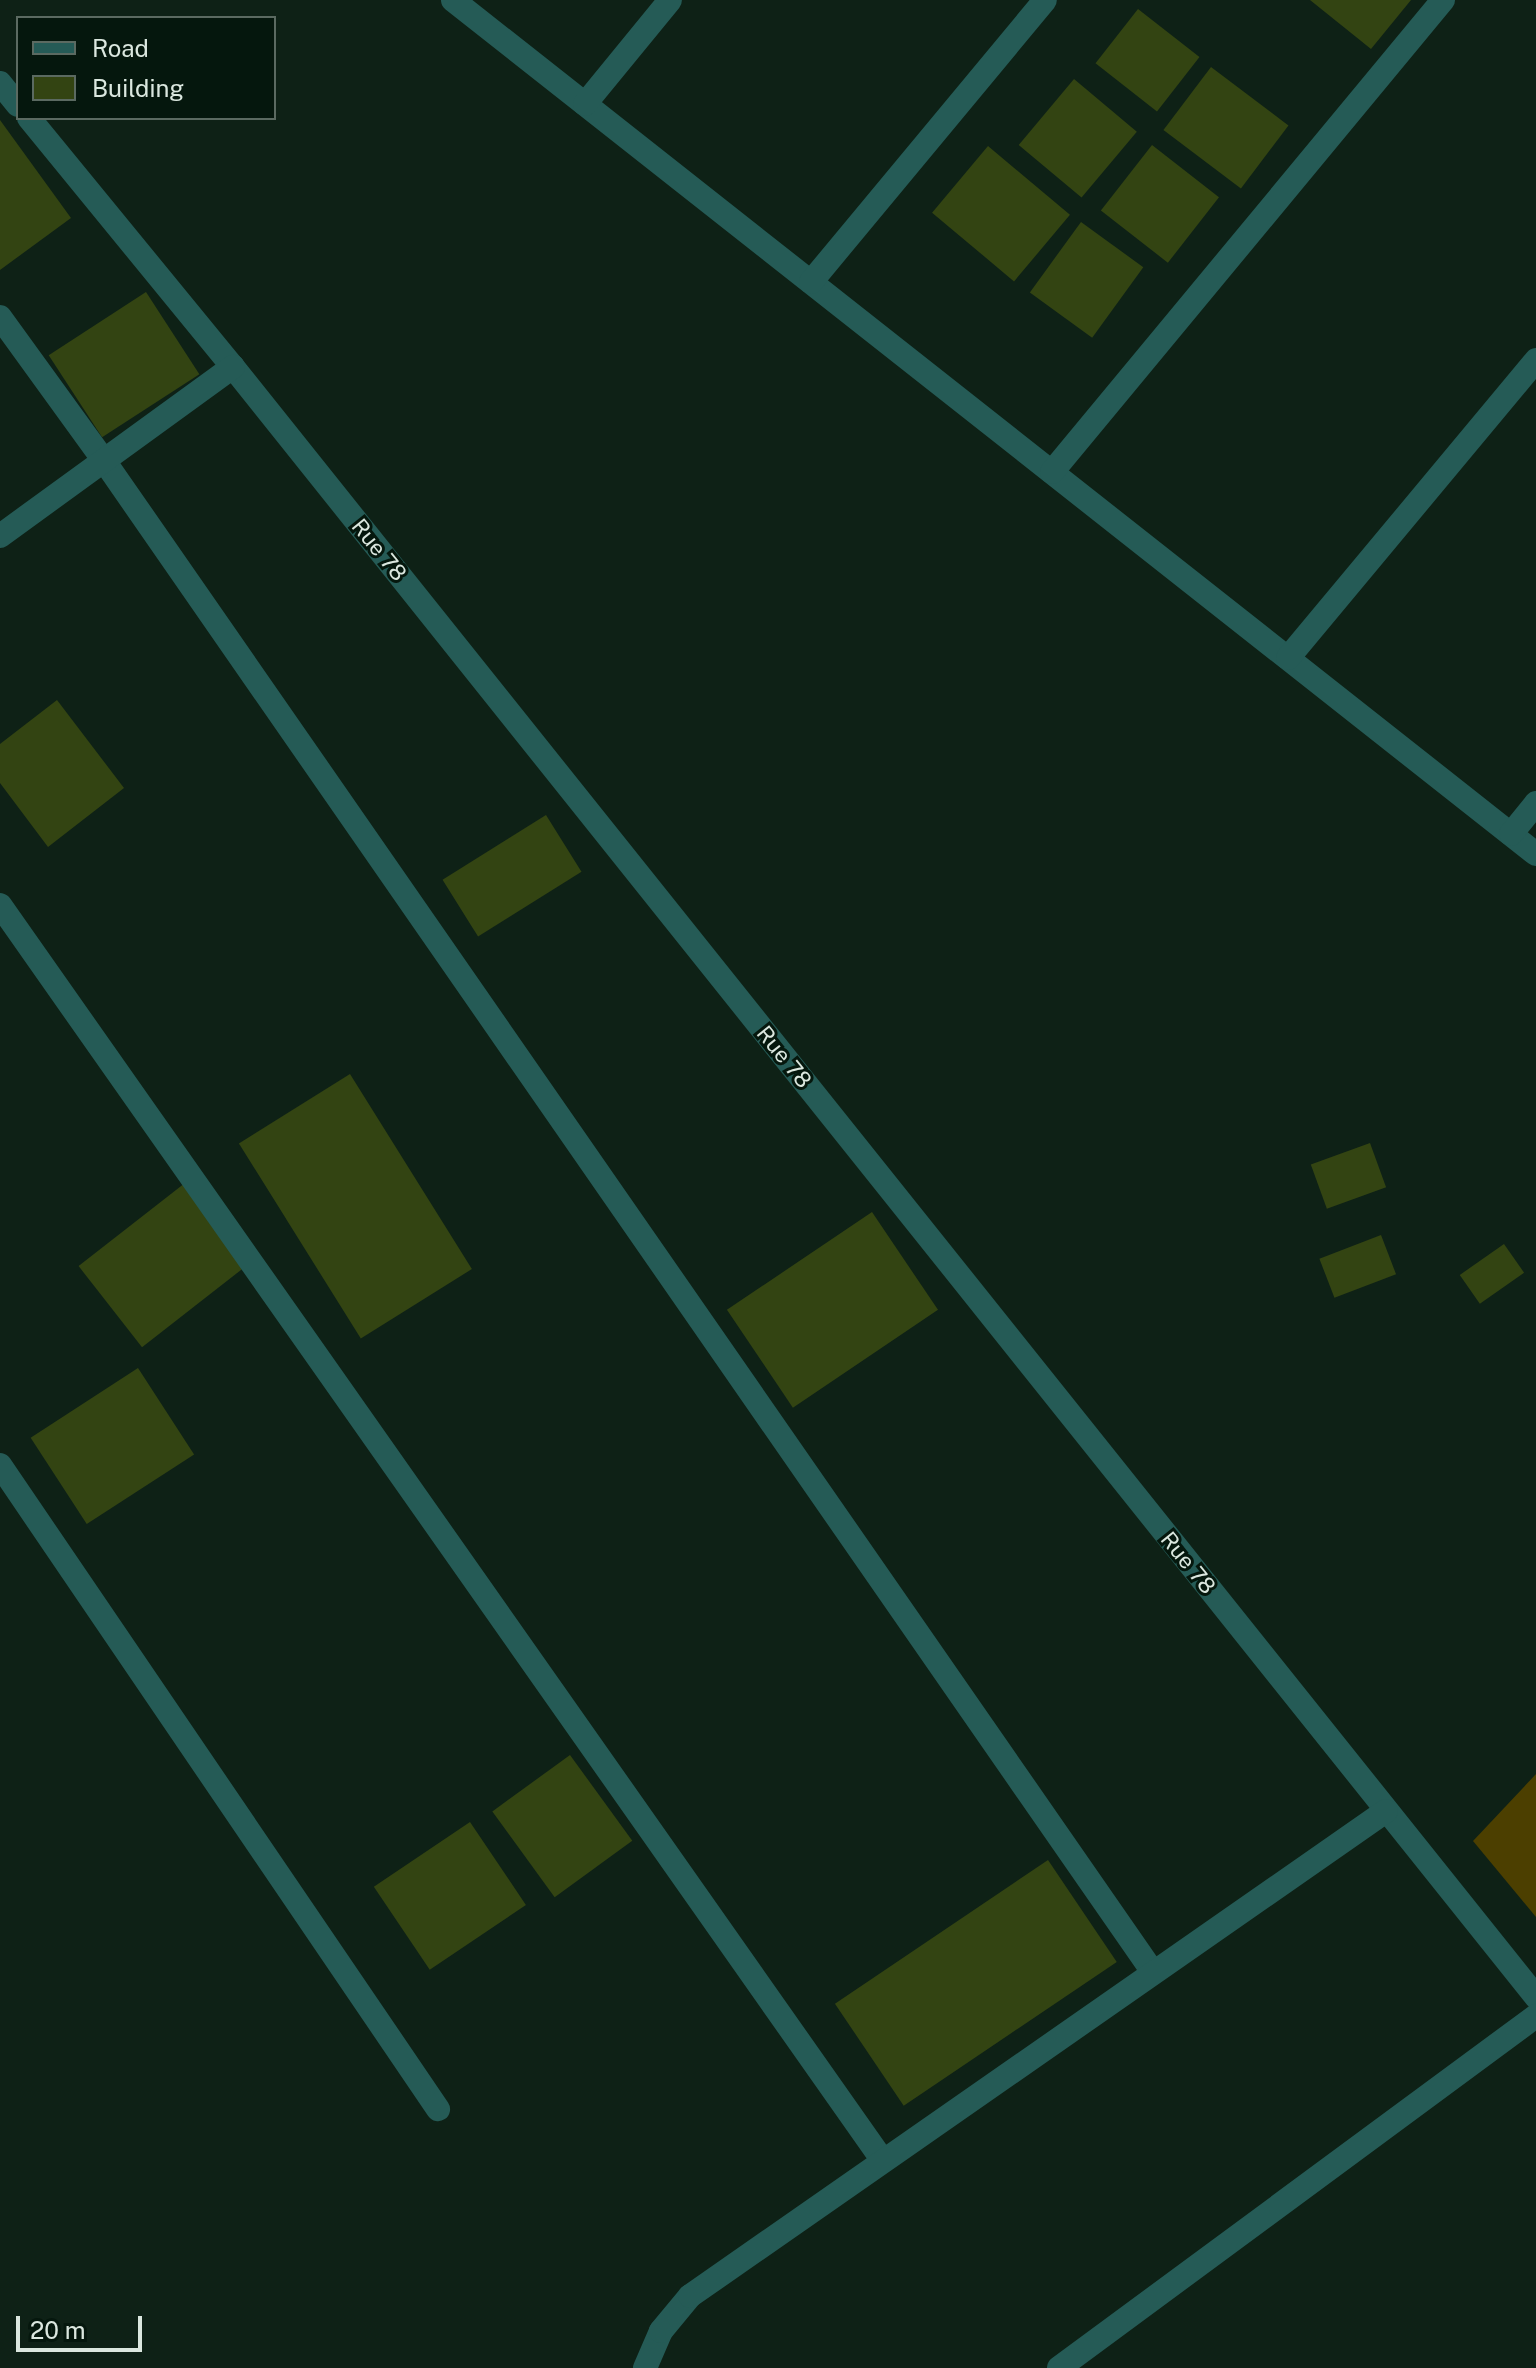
<!DOCTYPE html>
<style>
body{margin:0}
#map{position:relative;width:1536px;height:2368px;overflow:hidden;background:#0e2116;font-family:"Public Sans",sans-serif}
div>[style]{position:absolute}
[style*='--x']{left:calc(var(--x)*1px);top:calc(var(--y)*1px);width:calc(var(--w)*1px);rotate:calc(var(--a)*1deg)}
.forest>*{inset:0;background:#4c3f00}
.building>*{inset:0;background:#334412;transform-origin:0 0}
.street>*{height:24px;margin:-12px;padding:0 12px;transform-origin:12px;border-radius:12px;background:#255b56}
span{translate:-50% -50%;white-space:nowrap;text-align:center;line-height:1.15;-webkit-text-stroke:6px #05170d;paint-order:stroke}
.street-label{font-size:22px;color:#dbe7df}
.legend{position:absolute;left:16px;top:16px;width:260px;height:104px;box-sizing:border-box;background:#05170d;border:2px solid #5b6a61;margin:0;padding:10px 14px;list-style:none;font-size:24px;color:#dbe7df}
.legend li{display:flex;align-items:center;gap:16px;height:40px}
.legend b{width:40px;border:2px solid #5b6a61}
.scale{position:absolute;left:16px;top:2316px;width:126px;height:36px;box-sizing:border-box;border:4px solid #dbe7df;border-top:0;padding-left:10px;font-size:24px;line-height:28px;white-space:nowrap;color:#dbe7df;-webkit-text-stroke:6px #05170d;paint-order:stroke}
</style>
<div id="map">
<div class="forest">
<i style="clip-path:polygon(1536px 1774px,1536px 1917px,1473px 1841px)"></i>
</div>
<div class="building">
<i style="clip-path:polygon(1310px 0,1411px 0,1371px 49px)"></i>
<i style="left:1138px;top:9px;width:78px;height:69px;rotate:38deg"></i>
<i style="left:1211px;top:67px;width:97px;height:79px;rotate:37deg"></i>
<i style="left:1074px;top:79px;width:82px;height:86px;rotate:40deg"></i>
<i style="clip-path:polygon(0 120px,71px 218px,0 270px)"></i>
<i style="left:1152px;top:145px;width:85px;height:83px;rotate:38deg"></i>
<i style="left:988px;top:146px;width:107px;height:87px;rotate:40deg"></i>
<i style="left:1081px;top:222px;width:77px;height:87px;rotate:36deg"></i>
<i style="left:146px;top:292px;width:98px;height:116px;rotate:57deg"></i>
<i style="clip-path:polygon(57px 700px,124px 788px,48px 847px,0 783px,0 744px)"></i>
<i style="left:546px;top:815px;width:67px;height:122px;rotate:58deg"></i>
<i style="left:350px;top:1074px;width:230px;height:131px;rotate:58deg"></i>
<i style="left:1370px;top:1143px;width:47px;height:63px;rotate:70deg"></i>
<i style="left:185px;top:1183px;width:103px;height:135px;rotate:52deg"></i>
<i style="left:872px;top:1212px;width:118px;height:175px;rotate:56deg"></i>
<i style="left:1381px;top:1235px;width:42px;height:66px;rotate:69deg"></i>
<i style="left:1504px;top:1244px;width:35px;height:54px;rotate:55deg"></i>
<i style="left:138px;top:1368px;width:103px;height:128px;rotate:57deg"></i>
<i style="left:570px;top:1755px;width:106px;height:96px;rotate:54deg"></i>
<i style="left:470px;top:1822px;width:100px;height:116px;rotate:56deg"></i>
<i style="left:1048px;top:1860px;width:123px;height:257px;rotate:56deg"></i>
</div>
<div class="street">
<i style="--x:453;--y:0;--w:1379;--a:38.26"></i>
<i style="--x:0;--y:83;--w:28;--a:51"></i>
<i style="--x:585;--y:104;--w:134;--a:-50.7"></i>
<i style="--x:29;--y:118;--w:322;--a:50.7"></i>
<i style="--x:233;--y:367;--w:2087;--a:51.36"></i>
<i style="--x:811;--y:282;--w:366;--a:-50.3"></i>
<i style="--x:0;--y:317;--w:179;--a:54.1"></i>
<i style="--x:105;--y:462;--w:1838;--a:55.24"></i>
<i style="--x:1052;--y:472;--w:613;--a:-50.36"></i>
<i style="--x:0;--y:536;--w:288;--a:-36"></i>
<i style="--x:1288;--y:658;--w:388;--a:-50.2"></i>
<i style="--x:1511;--y:834;--w:40;--a:-51"></i>
<i style="--x:0;--y:905;--w:1535;--a:54.89"></i>
<i style="--x:0;--y:1465;--w:779;--a:55.78"></i>
<i style="--x:645;--y:2368;--w:40;--a:-66.6"></i>
<i style="--x:661;--y:2331;--w:45;--a:-50.4"></i>
<i style="--x:690;--y:2296;--w:848;--a:-34.87"></i>
<i style="--x:1059;--y:2368;--w:593;--a:-36.43"></i>
</div>
<div class="street-label">
<span style="left:379px;top:550px;rotate:51deg">Rue 78</span>
<span style="left:784px;top:1057px;rotate:51deg">Rue 78</span>
<span style="left:1188px;top:1563px;rotate:51deg">Rue 78</span>
</div>
<ul class="legend">
<li><b style="height:10px;background:#255b56"></b>Road</li>
<li><b style="height:22px;background:#334412"></b>Building</li>
</ul>
<div class="scale">20 m</div>
</div>
